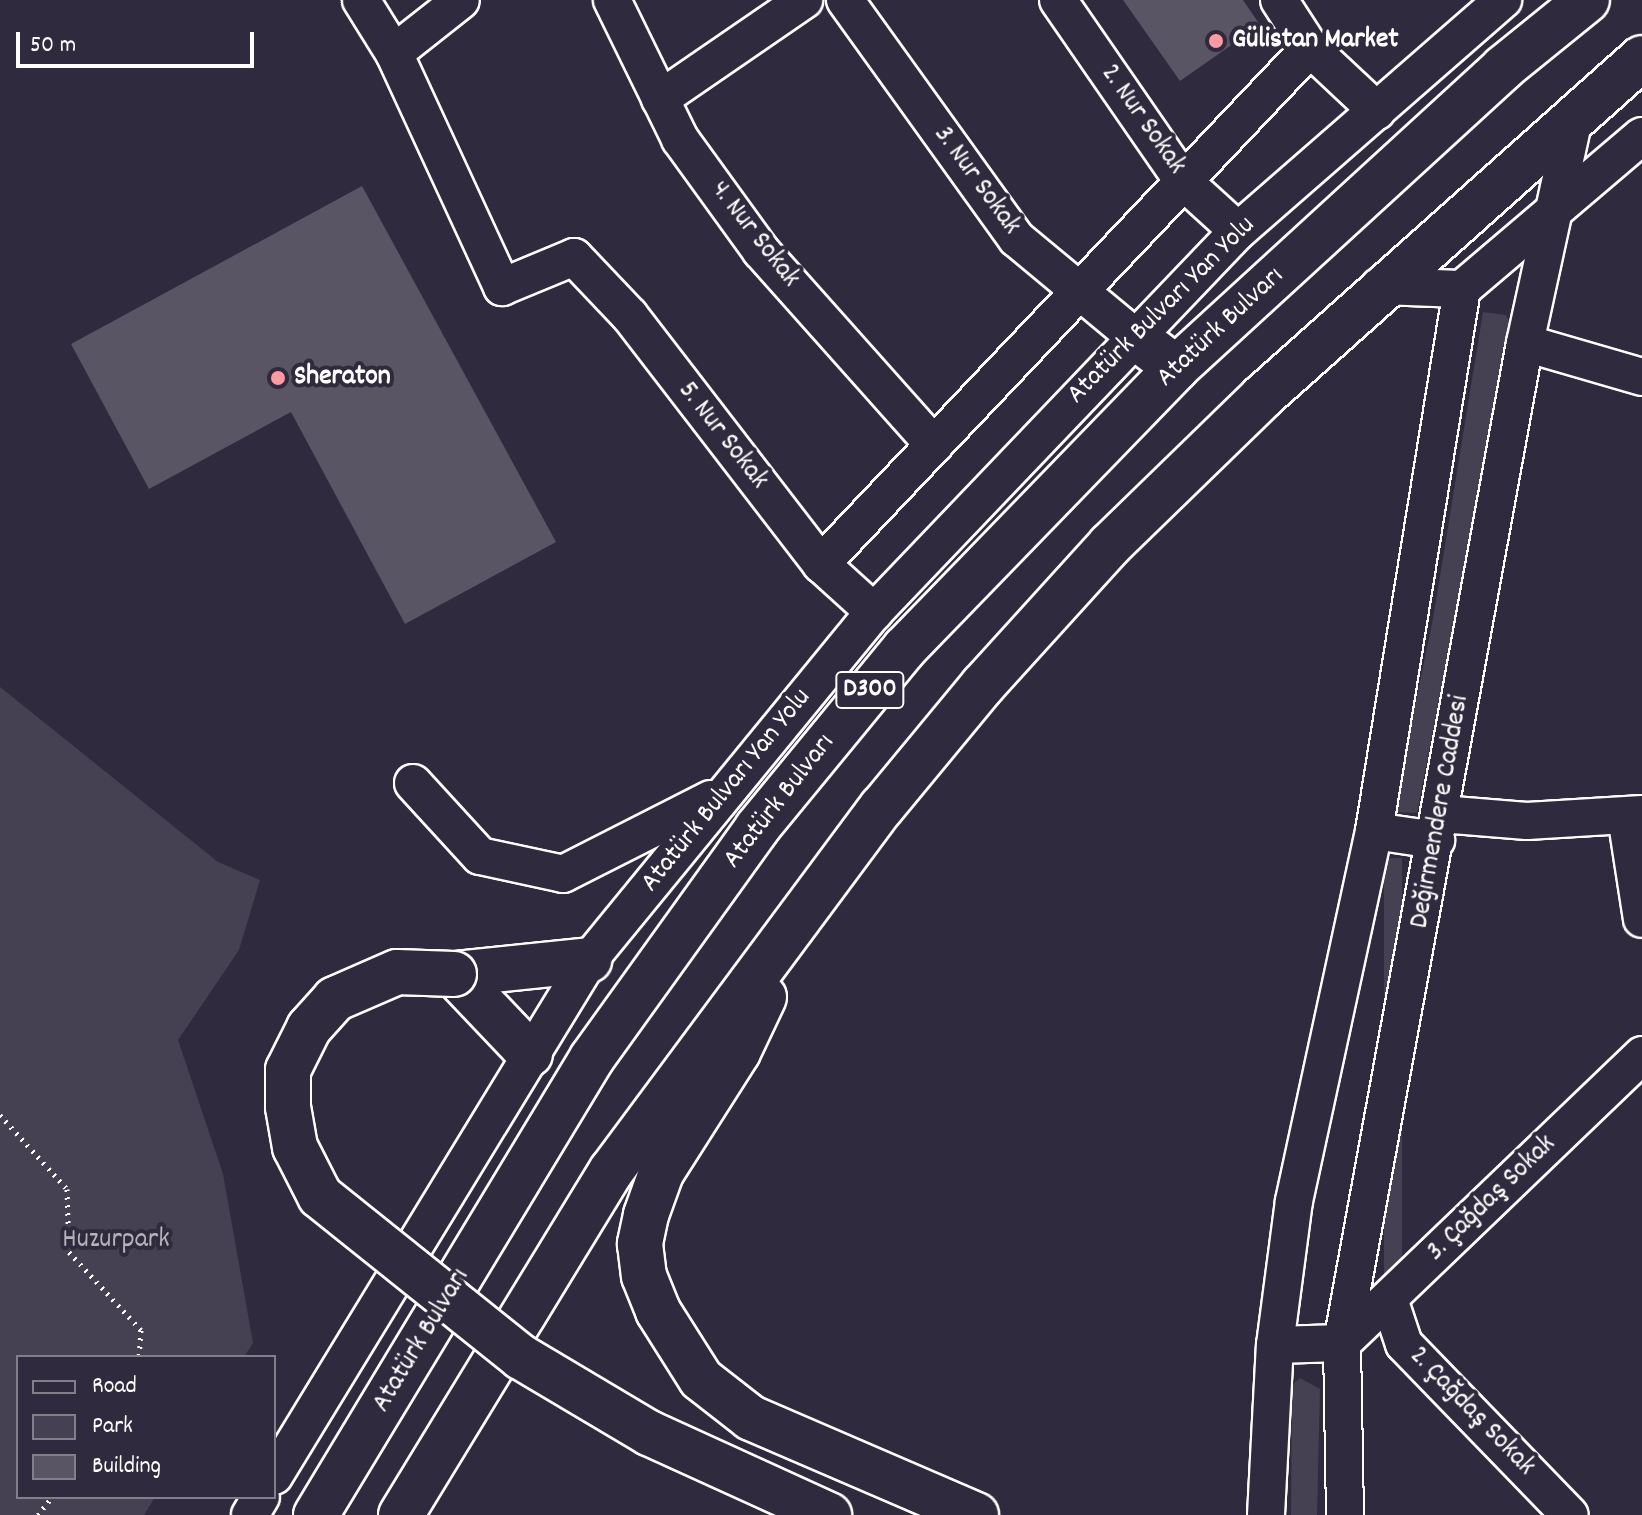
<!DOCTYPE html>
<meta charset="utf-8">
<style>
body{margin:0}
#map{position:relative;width:1642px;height:1515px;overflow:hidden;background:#2f2a3d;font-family:Dekko,sans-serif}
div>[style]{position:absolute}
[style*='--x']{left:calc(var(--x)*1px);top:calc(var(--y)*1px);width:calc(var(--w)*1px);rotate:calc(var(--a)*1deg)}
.green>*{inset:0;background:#464152;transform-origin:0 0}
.building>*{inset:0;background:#595564}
.path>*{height:5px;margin-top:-2.5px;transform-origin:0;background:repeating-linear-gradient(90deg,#fff 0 2px,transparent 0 8px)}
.roads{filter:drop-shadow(2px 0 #fff) drop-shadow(-2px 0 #fff) drop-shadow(0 2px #fff) drop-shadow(0 -2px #fff)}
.minor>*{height:36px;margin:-18px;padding:0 18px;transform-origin:18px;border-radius:18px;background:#2f2a3d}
.major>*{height:44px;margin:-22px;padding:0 22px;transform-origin:22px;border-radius:22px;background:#2f2a3d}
.highway>*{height:44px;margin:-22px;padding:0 22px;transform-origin:22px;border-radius:22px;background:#2f2a3d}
.bridges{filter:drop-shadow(2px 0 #fff) drop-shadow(-2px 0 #fff) drop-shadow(0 2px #fff) drop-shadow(0 -2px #fff)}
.major-bridge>*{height:44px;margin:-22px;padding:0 22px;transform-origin:22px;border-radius:22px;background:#2f2a3d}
.dots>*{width:22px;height:22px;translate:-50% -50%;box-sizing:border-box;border:4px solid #2f2a3d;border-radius:50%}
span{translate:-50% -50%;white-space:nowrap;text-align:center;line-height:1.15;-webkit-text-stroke:8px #2f2a3d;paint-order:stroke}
.shield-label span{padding:2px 6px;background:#2f2a3d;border:2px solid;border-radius:6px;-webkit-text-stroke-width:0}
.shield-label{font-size:26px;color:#fff;font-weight:700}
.poi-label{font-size:28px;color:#fff;font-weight:700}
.left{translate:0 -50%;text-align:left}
.street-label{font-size:28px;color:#fff}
.park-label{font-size:28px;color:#b5b3ba}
.legend{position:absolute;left:16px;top:1355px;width:260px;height:144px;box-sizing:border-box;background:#2f2a3d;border:2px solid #827f8b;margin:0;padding:10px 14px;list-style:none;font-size:24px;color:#fff}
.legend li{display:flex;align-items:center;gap:16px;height:40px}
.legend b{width:40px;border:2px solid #827f8b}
.scale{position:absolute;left:16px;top:32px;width:238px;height:36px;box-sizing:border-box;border:4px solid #fff;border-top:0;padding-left:10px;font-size:24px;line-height:28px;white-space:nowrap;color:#fff;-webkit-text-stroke:6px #2f2a3d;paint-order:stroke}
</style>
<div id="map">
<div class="green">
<i style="clip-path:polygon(1483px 312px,1506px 315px,1511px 326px,1417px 813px,1393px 812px,1433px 619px)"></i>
<i style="clip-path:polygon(0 687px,218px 862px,260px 880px,239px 950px,178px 1040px,223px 1174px,253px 1343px,244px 1357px,18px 1357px,18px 1497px,155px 1497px,144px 1515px,0 1515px)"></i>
<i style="left:1384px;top:858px;width:18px;height:465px"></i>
<i style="clip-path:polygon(1300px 1378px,1320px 1389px,1317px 1515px,1291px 1515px,1292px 1385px)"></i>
</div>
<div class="building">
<i style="clip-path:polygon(1123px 0,1243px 0,1260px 25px,1180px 81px)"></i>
<i style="clip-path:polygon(362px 186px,556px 542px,405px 624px,291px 412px,149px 489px,71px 344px)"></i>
</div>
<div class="path">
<i style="--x:0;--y:1115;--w:100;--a:47.8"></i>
<i style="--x:67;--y:1189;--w:63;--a:88.2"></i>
<i style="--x:69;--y:1252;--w:106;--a:47.3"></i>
<i style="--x:141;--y:1330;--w:27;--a:94"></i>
<i style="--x:38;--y:1515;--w:23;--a:-52"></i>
</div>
<div class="roads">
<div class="minor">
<i style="--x:361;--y:0;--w:62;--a:58.1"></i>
<i style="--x:394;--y:53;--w:258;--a:65.2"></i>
<i style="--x:502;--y:287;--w:78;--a:-22.6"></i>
<i style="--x:574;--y:257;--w:81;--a:46.5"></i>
<i style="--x:630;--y:316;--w:313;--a:52.4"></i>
<i style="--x:821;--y:564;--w:72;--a:42.2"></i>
<i style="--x:612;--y:0;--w:155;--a:63.9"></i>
<i style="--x:680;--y:139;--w:138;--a:54.1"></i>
<i style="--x:761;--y:251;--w:260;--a:48.3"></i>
<i style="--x:845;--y:0;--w:294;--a:54.3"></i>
<i style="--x:1017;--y:239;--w:152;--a:39.7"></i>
<i style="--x:1058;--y:0;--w:220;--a:55.4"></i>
<i style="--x:1183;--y:181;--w:74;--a:42.3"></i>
<i style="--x:1279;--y:0;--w:57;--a:57.1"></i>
<i style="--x:1310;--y:48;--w:92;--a:43.2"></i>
<i style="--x:394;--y:53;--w:85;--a:-38.3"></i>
<i style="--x:660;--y:99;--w:175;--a:-34.5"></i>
<i style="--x:1380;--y:286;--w:82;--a:2.1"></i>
<i style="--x:1462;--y:289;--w:236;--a:-40.4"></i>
<i style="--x:1525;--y:343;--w:122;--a:16.2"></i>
<i style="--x:821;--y:564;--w:711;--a:-46.54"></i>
<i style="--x:413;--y:783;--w:99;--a:47.5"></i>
<i style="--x:480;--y:856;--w:85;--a:12.2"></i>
<i style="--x:563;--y:874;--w:166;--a:-26.9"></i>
<i style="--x:1441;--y:814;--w:86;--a:4.7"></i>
<i style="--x:1527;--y:821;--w:115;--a:-3.5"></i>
<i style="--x:1626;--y:816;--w:104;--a:81.2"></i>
<i style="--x:1374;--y:831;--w:63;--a:8.3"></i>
<i style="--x:1389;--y:1299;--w:47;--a:71.6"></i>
<i style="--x:1404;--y:1344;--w:238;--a:45.9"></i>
<i style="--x:1275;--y:1345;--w:67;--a:-1.7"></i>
<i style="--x:1342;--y:1343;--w:416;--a:-43.8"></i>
<i style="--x:274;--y:1476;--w:605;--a:-58.6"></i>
<i style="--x:589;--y:960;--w:450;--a:-50.7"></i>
<i style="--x:874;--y:612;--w:527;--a:-46.31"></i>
<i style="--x:1238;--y:231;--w:352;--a:-41.1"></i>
<i style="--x:250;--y:1515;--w:21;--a:-59"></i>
<i style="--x:1266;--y:1515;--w:170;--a:-87"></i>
<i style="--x:1275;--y:1345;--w:145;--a:-82.5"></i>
<i style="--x:1294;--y:1201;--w:379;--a:-77.8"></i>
<i style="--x:1374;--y:831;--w:549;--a:-80.78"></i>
<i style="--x:1345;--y:1515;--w:172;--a:-91"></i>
<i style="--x:1342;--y:1343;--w:1017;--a:-79.63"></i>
<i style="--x:1525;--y:343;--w:235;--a:-77.7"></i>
</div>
<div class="major">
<i style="--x:530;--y:1054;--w:110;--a:-133.5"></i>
<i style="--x:454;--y:974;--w:136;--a:-5.9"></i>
</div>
<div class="highway">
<i style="--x:1134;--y:336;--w:53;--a:37.3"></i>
<i style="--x:764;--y:997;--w:61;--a:115.3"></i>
<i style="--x:738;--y:1052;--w:143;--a:122.5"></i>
<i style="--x:661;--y:1173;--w:45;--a:109.7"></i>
<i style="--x:646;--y:1215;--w:30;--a:102"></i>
<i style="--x:640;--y:1244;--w:32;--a:83"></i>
<i style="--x:644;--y:1276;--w:38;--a:68"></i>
<i style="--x:658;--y:1311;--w:80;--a:57.7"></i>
<i style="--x:701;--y:1379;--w:63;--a:38"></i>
<i style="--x:751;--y:1418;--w:245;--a:23.3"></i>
<i style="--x:316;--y:1515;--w:534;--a:-58.87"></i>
<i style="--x:592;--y:1058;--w:283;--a:-54.3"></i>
<i style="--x:757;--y:828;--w:233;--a:-50.6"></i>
<i style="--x:905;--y:648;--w:390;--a:-45.9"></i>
<i style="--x:1176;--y:368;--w:444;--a:-42.5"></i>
<i style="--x:1503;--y:68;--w:108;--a:-39"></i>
<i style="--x:401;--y:1515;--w:404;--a:-58.6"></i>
<i style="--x:612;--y:1170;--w:452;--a:-53.4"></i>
<i style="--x:882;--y:807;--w:158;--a:-50.4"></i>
<i style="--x:983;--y:685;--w:189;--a:-47.8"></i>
<i style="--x:1110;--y:545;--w:212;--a:-44.2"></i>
<i style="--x:1262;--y:397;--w:509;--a:-41.74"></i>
</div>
</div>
<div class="bridges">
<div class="major-bridge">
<i style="--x:454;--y:974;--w:57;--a:-178"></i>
<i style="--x:397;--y:972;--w:68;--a:156.5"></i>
<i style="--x:335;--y:999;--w:39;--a:132"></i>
<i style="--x:309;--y:1028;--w:47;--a:116.6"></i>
<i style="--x:288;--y:1070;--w:37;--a:90"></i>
<i style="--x:288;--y:1107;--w:41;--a:80.1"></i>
<i style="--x:295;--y:1147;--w:55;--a:63"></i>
<i style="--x:320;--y:1196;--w:258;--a:38.7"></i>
<i style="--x:521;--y:1357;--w:149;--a:30.7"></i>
<i style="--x:649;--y:1433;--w:198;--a:24.5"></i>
</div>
</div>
<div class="dots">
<i style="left:1216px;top:41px;background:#ff9aa2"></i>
<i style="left:278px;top:378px;background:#ff9aa2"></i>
</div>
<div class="shield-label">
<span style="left:870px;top:690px">D300</span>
</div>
<div class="poi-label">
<span class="left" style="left:1232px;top:41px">Gülistan Market</span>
<span class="left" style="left:294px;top:378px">Sheraton</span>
</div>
<div class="street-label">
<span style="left:1142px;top:120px;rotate:55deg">2. Nur Sokak</span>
<span style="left:976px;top:181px;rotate:54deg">3. Nur Sokak</span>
<span style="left:754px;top:235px;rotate:52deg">4. Nur Sokak</span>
<span style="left:1162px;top:311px;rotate:-45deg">Atatürk Bulvarı Yan Yolu</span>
<span style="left:1221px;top:328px;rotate:-43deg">Atatürk Bulvarı</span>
<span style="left:722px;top:436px;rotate:52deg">5. Nur Sokak</span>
<span style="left:727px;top:791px;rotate:-51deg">Atatürk Bulvarı Yan Yolu</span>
<span style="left:780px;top:802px;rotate:-52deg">Atatürk Bulvarı</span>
<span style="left:1441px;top:812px;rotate:-80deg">Değirmendere Caddesi</span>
<span style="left:1492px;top:1199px;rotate:-44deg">3. Çağdaş Sokak</span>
<span style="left:422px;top:1341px;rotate:-59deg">Atatürk Bulvarı</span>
<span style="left:1471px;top:1412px;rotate:46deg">2. Çağdaş Sokak</span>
</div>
<div class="park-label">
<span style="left:116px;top:1241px">Huzurpark</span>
</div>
<ul class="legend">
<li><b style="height:10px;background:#2f2a3d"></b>Road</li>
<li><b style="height:22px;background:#464152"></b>Park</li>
<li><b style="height:22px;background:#595564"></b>Building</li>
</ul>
<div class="scale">50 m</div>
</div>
